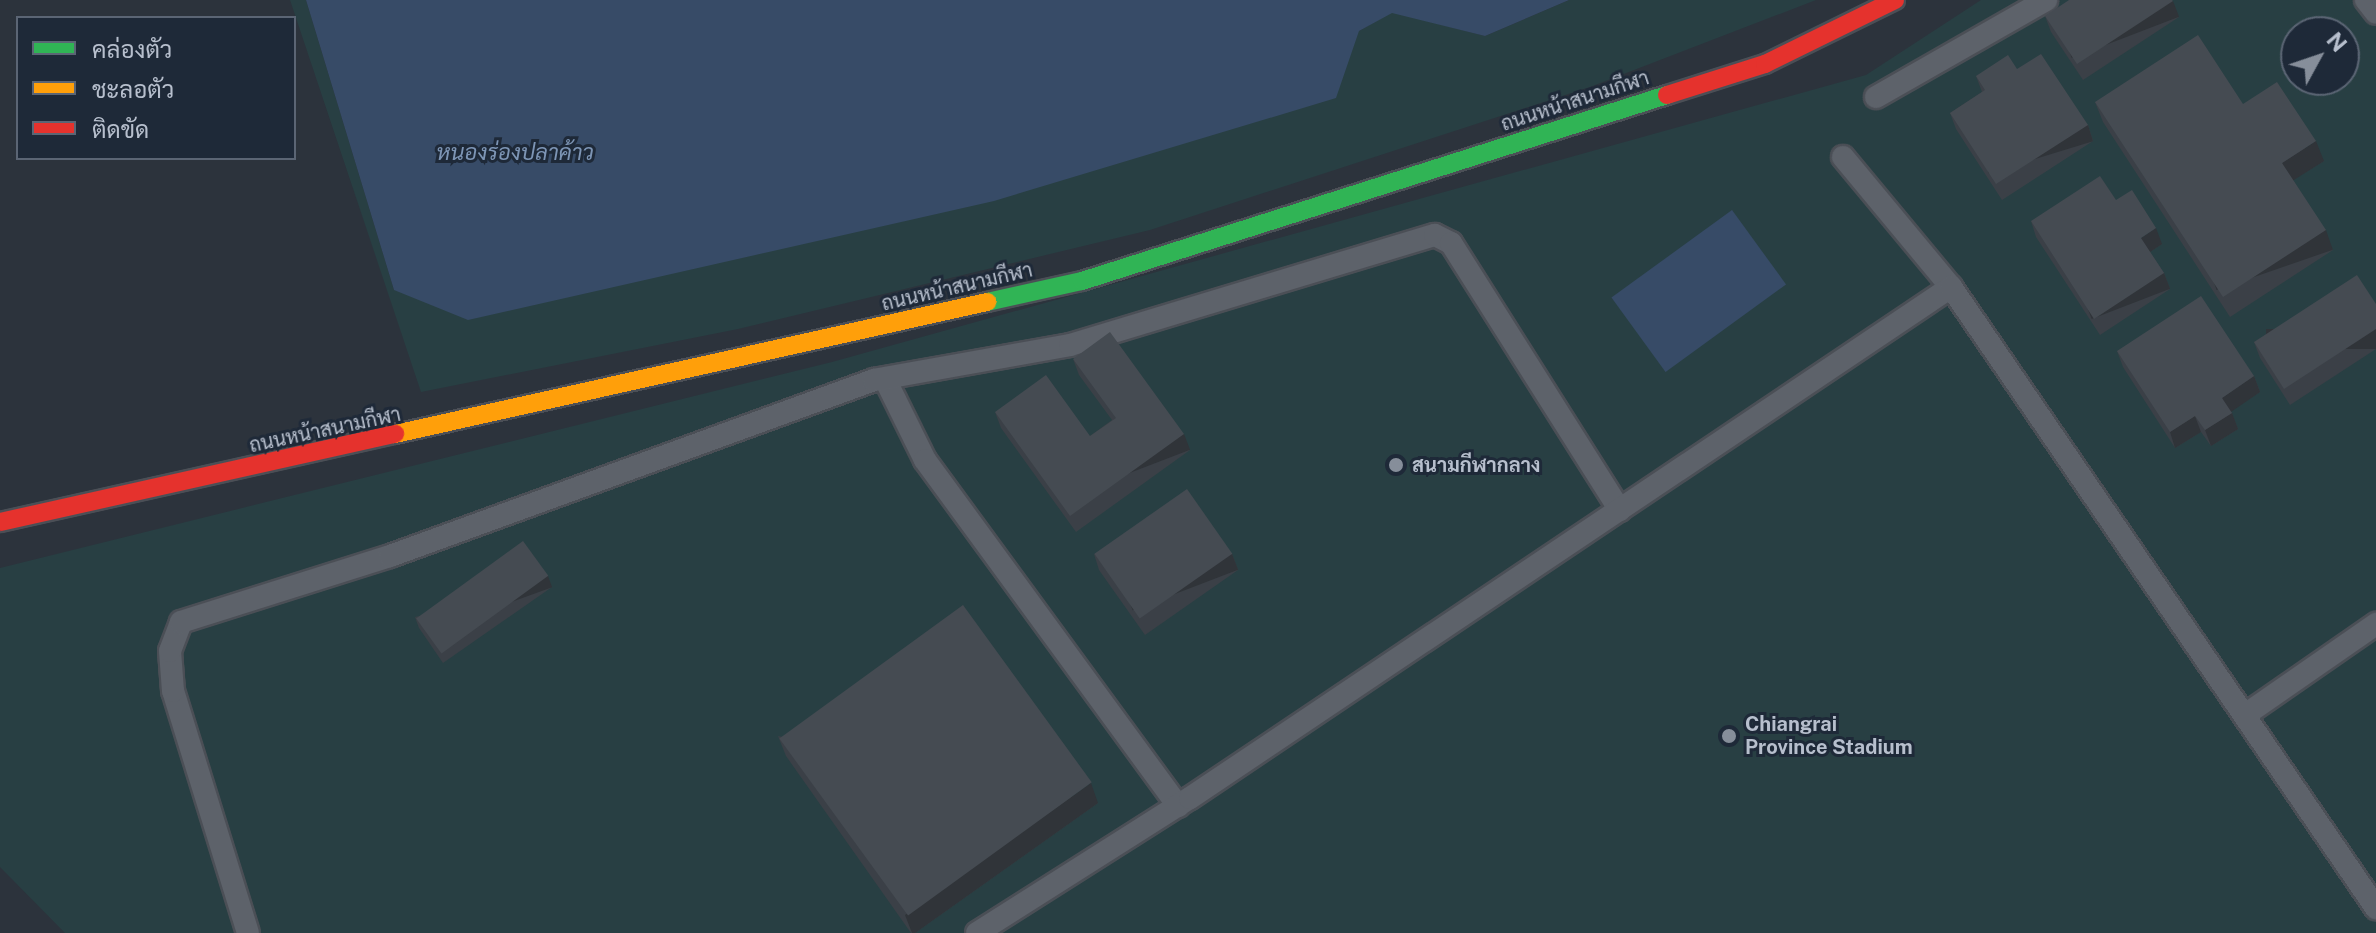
<!DOCTYPE html>
<meta charset="utf-8">
<style>
body{margin:0}
#map{position:relative;width:2376px;height:933px;overflow:hidden;background:#2c333c;font-family:"Public Sans",Sarabun,sans-serif}
div>[style]{position:absolute}
[style*='--x']{left:calc(var(--x)*1px);top:calc(var(--y)*1px);width:calc(var(--w)*1px);rotate:calc(var(--a)*1deg)}
.green>*{inset:0;background:#283f43}
.water>*{inset:0;background:#374b67;transform-origin:0 0}
.roads{filter:drop-shadow(2px 0 #4b4f56) drop-shadow(-2px 0 #4b4f56) drop-shadow(0 2px #4b4f56) drop-shadow(0 -2px #4b4f56)}
.lane>*{height:22px;margin:-11px;padding:0 11px;transform-origin:11px;border-radius:11px;background:#5d626a}
.fast>*{height:18px;margin:-9px;padding:0 9px;transform-origin:9px;border-radius:9px;background:#30b455}
.slow>*{height:18px;margin:-9px;padding:0 9px;transform-origin:9px;border-radius:9px;background:#ff9f0a}
.jam>*{height:18px;margin:-9px;padding:0 9px;transform-origin:9px;border-radius:9px;background:#e5322d}
.wall>*{inset:0;background:#3b4047}
.shaded-wall>*{inset:0;background:#303439;transform-origin:0 0}
.building>*{inset:0;background:#454b52;transform-origin:0 0}
.dots>*{width:22px;height:22px;translate:-50% -50%;box-sizing:border-box;border:4px solid #1e2938;border-radius:50%}
span{translate:-50% -50%;white-space:nowrap;text-align:center;line-height:1.15;-webkit-text-stroke:6px #1e2938;paint-order:stroke}
.street-label{font-size:20px;color:#b7bfcd}
.poi-label{font-size:20px;color:#b7bfcd;font-weight:700}
.left{translate:0 -50%;text-align:left}
.water-label{font-size:22px;color:#7d95b5;font-style:italic}
.legend{position:absolute;left:16px;top:16px;width:280px;height:144px;box-sizing:border-box;background:#1e2938;border:2px solid #5b6574;margin:0;padding:10px 14px;list-style:none;font-size:24px;color:#b7bfcd}
.legend li{display:flex;align-items:center;gap:16px;height:40px}
.legend b{width:40px;border:2px solid #5b6574}
.north{position:absolute;left:2280px;top:16px;width:80px;height:80px;box-sizing:border-box;background:#1e2938;border:2px solid #5b6574;border-radius:50%;rotate:50deg;font-size:22px;font-weight:700;line-height:32px;text-align:center;color:#b7bfcd}
.north::after{content:'';display:block;margin:auto;width:28px;height:36px;background:#868e9a;clip-path:polygon(50% 0,100% 100%,50% 72%,0 100%)}
</style>
<div id="map">
<div class="green">
<i style="clip-path:polygon(290px 0,306px 0,394px 290px,1359px 31px,1392px 12px,1485px 36px,1569px 0,1816px 0,1590px 87px,1150px 230px,738px 329px,421px 392px)"></i>
<i style="clip-path:polygon(evenodd,1981px 0,2376px 0,2376px 933px,65px 933px,0 867px,0 568px,832px 362px,1866px 75px,1981px 0,2296px 32px,2344px 32px,2344px 80px,2296px 80px,2296px 32px)"></i>
</div>
<div class="water">
<i style="clip-path:polygon(306px 0,1569px 0,1485px 36px,1392px 13px,1359px 31px,1336px 98px,994px 201px,468px 320px,394px 290px)"></i>
<i style="left:1732px;top:210px;width:92px;height:149px;rotate:54deg"></i>
</div>
<div class="roads">
<div class="lane">
<i style="--x:2366;--y:0;--w:16;--a:52"></i>
<i style="--x:1876;--y:97;--w:196;--a:-29.7"></i>
<i style="--x:1843;--y:157;--w:169;--a:50.3"></i>
<i style="--x:885;--y:379;--w:90;--a:63.7"></i>
<i style="--x:925;--y:460;--w:429;--a:53.8"></i>
<i style="--x:2245;--y:715;--w:160;--a:-34.8"></i>
<i style="--x:248;--y:933;--w:253;--a:-107.2"></i>
<i style="--x:173;--y:691;--w:40;--a:-94.3"></i>
<i style="--x:170;--y:651;--w:31;--a:-69"></i>
<i style="--x:181;--y:622;--w:219;--a:-17.5"></i>
<i style="--x:390;--y:556;--w:515;--a:-19.98"></i>
<i style="--x:874;--y:380;--w:199;--a:-10.1"></i>
<i style="--x:1070;--y:345;--w:381;--a:-16.8"></i>
<i style="--x:1435;--y:235;--w:18;--a:27"></i>
<i style="--x:1451;--y:243;--w:316;--a:57.7"></i>
<i style="--x:977;--y:933;--w:252;--a:-32.4"></i>
<i style="--x:1190;--y:798;--w:917;--a:-33.88"></i>
<i style="--x:1951;--y:287;--w:753;--a:55.61"></i>
</div>
<div class="fast">
<i style="--x:987;--y:302;--w:97;--a:-12.5"></i>
<i style="--x:1082;--y:281;--w:614;--a:-17.64"></i>
</div>
<div class="slow">
<i style="--x:395;--y:434;--w:607;--a:-12.57"></i>
</div>
<div class="jam">
<i style="--x:1667;--y:95;--w:103;--a:-17.6"></i>
<i style="--x:1765;--y:64;--w:145;--a:-26.2"></i>
<i style="--x:0;--y:522;--w:405;--a:-12.6"></i>
</div>
</div>
<div class="wall">
<i style="clip-path:polygon(2045px 16px,2179px 17px,2083px 80px,2051px 32px)"></i>
<i style="clip-path:polygon(2017px 69px,2088px 125px,2093px 141px,2002px 200px,1956px 129px,1950px 113px,1982px 92px,1976px 76px)"></i>
<i style="clip-path:polygon(2095px 102px,2243px 104px,2324px 161px,2293px 180px,2333px 250px,2230px 317px,2103px 122px)"></i>
<i style="clip-path:polygon(2031px 221px,2162px 244px,2150px 252px,2164px 273px,2170px 289px,2100px 335px,2036px 237px)"></i>
<i style="clip-path:polygon(2376px 304px,2376px 349px,2290px 405px,2260px 358px,2254px 342px)"></i>
<i style="clip-path:polygon(2117px 351px,2254px 376px,2260px 392px,2231px 411px,2238px 429px,2211px 446px,2201px 432px,2175px 448px,2123px 367px)"></i>
<i style="clip-path:polygon(1073px 359px,1190px 450px,1076px 532px,1001px 428px,995px 412px,1090px 436px,1112px 420px,1079px 375px)"></i>
<i style="clip-path:polygon(1094px 554px,1232px 554px,1238px 570px,1145px 635px,1099px 570px)"></i>
<i style="clip-path:polygon(552px 587px,443px 663px,419px 628px,415px 617px)"></i>
<i style="clip-path:polygon(778px 736px,1098px 803px,915px 933px,911px 933px,786px 756px)"></i>
</div>
<div class="shaded-wall">
<i style="left:2173px;top:1px;width:17px;height:115px;rotate:69deg"></i>
<i style="left:2088px;top:125px;width:17px;height:109px;rotate:73deg"></i>
<i style="clip-path:polygon(2316px 141px,2324px 161px,2289px 183px,2282px 163px)"></i>
<i style="clip-path:polygon(2156px 228px,2162px 244px,2147px 254px,2141px 238px)"></i>
<i style="left:2326px;top:230px;width:21px;height:123px;rotate:71deg"></i>
<i style="left:2164px;top:273px;width:17px;height:84px;rotate:69deg"></i>
<i style="left:2376px;top:329px;width:20px;height:110px;rotate:90deg"></i>
<i style="clip-path:polygon(2254px 376px,2260px 392px,2228px 414px,2222px 398px)"></i>
<i style="clip-path:polygon(2232px 413px,2238px 429px,2211px 446px,2205px 430px)"></i>
<i style="clip-path:polygon(2195px 416px,2201px 432px,2175px 448px,2170px 432px)"></i>
<i style="left:1184px;top:434px;width:17px;height:140px;rotate:69deg"></i>
<i style="left:1232px;top:554px;width:17px;height:113px;rotate:69deg"></i>
<i style="left:548px;top:576px;width:12px;height:133px;rotate:70deg"></i>
<i style="clip-path:polygon(1091px 783px,1098px 803px,915px 933px,912px 933px,905px 915px)"></i>
</div>
<div class="building">
<i style="clip-path:polygon(2069px 0,2172px 0,2173px 1px,2077px 64px,2045px 16px)"></i>
<i style="clip-path:polygon(2198px 35px,2243px 104px,2277px 82px,2316px 141px,2282px 163px,2326px 230px,2223px 297px,2095px 102px)"></i>
<i style="clip-path:polygon(2041px 54px,2088px 125px,1996px 184px,1950px 113px,1985px 90px,1976px 76px,2008px 55px,2017px 69px)"></i>
<i style="clip-path:polygon(2100px 176px,2116px 200px,2132px 190px,2156px 228px,2141px 238px,2164px 273px,2094px 319px,2031px 221px)"></i>
<i style="clip-path:polygon(2357px 275px,2376px 304px,2376px 329px,2284px 389px,2254px 342px)"></i>
<i style="clip-path:polygon(2201px 296px,2254px 376px,2222px 398px,2232px 413px,2205px 430px,2195px 416px,2170px 432px,2117px 351px)"></i>
<i style="clip-path:polygon(1110px 332px,1184px 434px,1070px 516px,995px 412px,1046px 375px,1090px 436px,1116px 418px,1073px 359px)"></i>
<i style="left:1187px;top:489px;width:79px;height:113px;rotate:55deg"></i>
<i style="left:523px;top:541px;width:43px;height:132px;rotate:54deg"></i>
<i style="left:963px;top:605px;width:219px;height:227px;rotate:54deg"></i>
</div>
<div class="dots">
<i style="left:1396px;top:465px;background:#868e9a"></i>
<i style="left:1729px;top:736px;background:#868e9a"></i>
</div>
<div class="street-label">
<span style="left:1575px;top:101px;rotate:-18deg">ถนนหน้าสนามกีฬา</span>
<span style="left:957px;top:287px;rotate:-13deg">ถนนหน้าสนามกีฬา</span>
<span style="left:325px;top:430px;rotate:-12deg">ถนนหน้าสนามกีฬา</span>
</div>
<div class="poi-label">
<span class="left" style="left:1412px;top:465px">สนามกีฬากลาง</span>
<span class="left" style="left:1745px;top:736px">Chiangrai<br>Province Stadium</span>
</div>
<div class="water-label">
<span style="left:515px;top:153px">หนองร่องปลาค้าว</span>
</div>
<ul class="legend">
<li><b style="height:10px;background:#30b455"></b>คล่องตัว</li>
<li><b style="height:10px;background:#ff9f0a"></b>ชะลอตัว</li>
<li><b style="height:10px;background:#e5322d"></b>ติดขัด</li>
</ul>
<div class="north">N</div>
</div>
